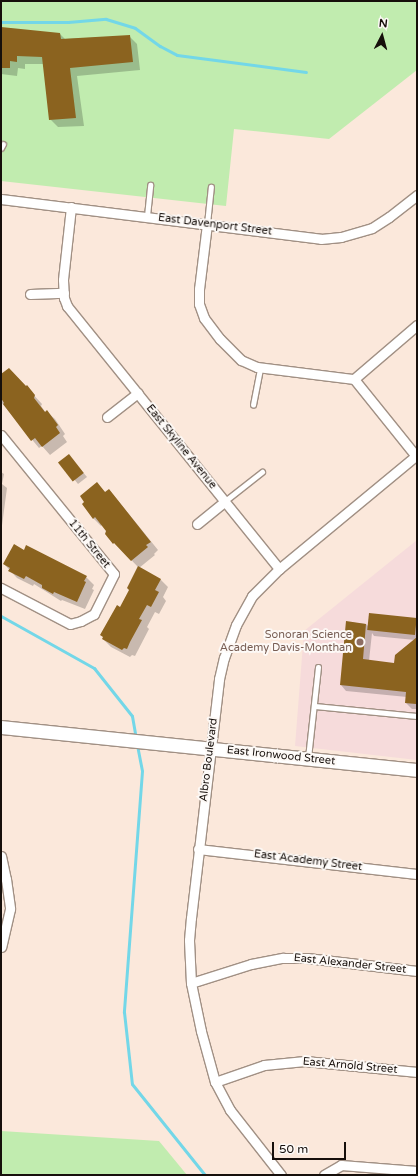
<!DOCTYPE html>
<style>
body{margin:0}
#map{position:relative;width:418px;height:1176px;overflow:hidden;background:#fbe8db;font-family:"Varela Round",sans-serif}
div>[style]{position:absolute}
[style*='--x']{left:calc(var(--x)*1px);top:calc(var(--y)*1px);width:calc(var(--w)*1px);rotate:calc(var(--a)*1deg)}
.education>*{inset:0;background:#f6dbdb}
.green>*{inset:0;background:#c1ecaf}
.shadow>*{inset:0;background:#0003}
.stream>*{height:3px;margin:-1.5px;padding:0 1.5px;transform-origin:1.5px;border-radius:1.5px;background:#73d7e8}
.building>*{inset:0;background:#8b631f;transform-origin:0 0}
.roads{filter:drop-shadow(1px 0 #a19084) drop-shadow(-1px 0 #a19084) drop-shadow(0 1px #a19084) drop-shadow(0 -1px #a19084)}
.lane>*{height:4.5px;margin:-2.25px;padding:0 2.25px;transform-origin:2.25px;border-radius:2.25px;background:#fff}
.street>*{height:9px;margin:-4.5px;padding:0 4.5px;transform-origin:4.5px;border-radius:4.5px;background:#fff}
.secondary>*{height:13px;margin:-6.5px;padding:0 6.5px;transform-origin:6.5px;border-radius:6.5px;background:#fff}
.dots>*{width:11px;height:11px;translate:-50% -50%;box-sizing:border-box;border:2px solid #fdf9f6;border-radius:50%}
span{translate:-50% -50%;white-space:nowrap;text-align:center;line-height:1.15;-webkit-text-stroke:4px #fdf9f6;paint-order:stroke}
.street-label{font-size:11px;color:#160f0b}
.education-label{font-size:11px;color:#785e54}
.right{translate:-100% -50%;text-align:right}
.frame{position:absolute;inset:0;border:2px solid #160f0b;pointer-events:none}
.north{position:absolute;left:362px;top:16px;width:40px;height:40px;-webkit-text-stroke:3px #fdf9f6;paint-order:stroke;rotate:6deg;font-size:11px;font-weight:700;line-height:16px;text-align:center;color:#160f0b}
.north::after{content:'';display:block;margin:auto;width:14px;height:18px;background:#160f0b;clip-path:polygon(50% 0,100% 100%,50% 72%,0 100%)}
.scale{position:absolute;left:272px;top:1142px;width:74px;height:18px;box-sizing:border-box;border:2px solid #160f0b;border-top:0;padding-left:5px;font-size:12px;line-height:14px;white-space:nowrap;color:#160f0b;-webkit-text-stroke:3px #fdf9f6;paint-order:stroke}
</style>
<div id="map">
<div class="education">
<i style="clip-path:polygon(417px 540px,417px 760px,295px 746px,304px 631px)"></i>
</div>
<div class="green">
<i style="clip-path:polygon(1px 1px,417px 1px,417px 70px,329px 139px,234px 129px,226px 206px,1px 181px)"></i>
<i style="clip-path:polygon(1px 1131px,159px 1141px,187px 1175px,1px 1175px)"></i>
</div>
<div class="shadow">
<i style="clip-path:polygon(1px 28px,60px 34px,65px 39px,129px 36px,137px 44px,140px 70px,77px 76px,84px 126px,58px 127px,50px 119px,44px 64px,25px 64px,25px 69px,18px 68px,17px 76px,1px 74px)"></i>
<i style="clip-path:polygon(1px 376px,17px 377px,42px 404px,41px 406px,46px 413px,47px 412px,55px 419px,65px 434px,63px 436px,67px 442px,50px 455px,42px 446px,39px 448px,1px 402px)"></i>
<i style="clip-path:polygon(72px 459px,87px 477px,78px 484px,60px 462px)"></i>
<i style="clip-path:polygon(1px 472px,4px 474px,2px 484px,7px 488px,1px 533px)"></i>
<i style="clip-path:polygon(97px 484px,106px 493px,109px 490px,116px 498px,158px 550px,154px 554px,155px 555px,139px 568px,161px 580px,168px 587px,163px 597px,166px 601px,159px 614px,155px 612px,147px 627px,149px 629px,135px 656px,132px 655px,130px 657px,111px 647px,103px 639px,130px 590px,139px 568px,106px 534px,107px 531px,102px 525px,101px 526px,93px 518px)"></i>
<i style="clip-path:polygon(25px 551px,86px 577px,94px 585px,92px 589px,94px 590px,85px 609px,62px 600px,61px 601px,34px 584px,33px 586px,17px 578px,4px 564px)"></i>
<i style="clip-path:polygon(evenodd,417px 619px,417px 709px,412px 709px,406px 703px,407px 697px,346px 691px,341px 685px,347px 622px,366px 624px,369px 627px,417px 619px,372px 633px,374px 636px,415px 640px,395px 664px,369px 661px,372px 633px)"></i>
</div>
<div class="stream">
<i style="--x:1;--y:22;--w:67;--a:0"></i>
<i style="--x:68;--y:22;--w:38;--a:-5"></i>
<i style="--x:106;--y:19;--w:30;--a:17"></i>
<i style="--x:135;--y:28;--w:31;--a:36"></i>
<i style="--x:160;--y:46;--w:19;--a:28"></i>
<i style="--x:177;--y:55;--w:130;--a:7.5"></i>
<i style="--x:1;--y:616;--w:107;--a:29.2"></i>
<i style="--x:94;--y:668;--w:61;--a:51.6"></i>
<i style="--x:132;--y:716;--w:22;--a:80"></i>
<i style="--x:137;--y:745;--w:26;--a:79"></i>
<i style="--x:142;--y:771;--w:242;--a:94.3"></i>
<i style="--x:124;--y:1012;--w:72;--a:83.7"></i>
<i style="--x:132;--y:1084;--w:117;--a:51.3"></i>
</div>
<div class="building">
<i style="clip-path:polygon(1px 27px,60px 33px,61px 39px,130px 35px,133px 62px,70px 68px,76px 118px,49px 120px,42px 57px,17px 56px,17px 62px,10px 61px,10px 68px,1px 68px)"></i>
<i style="clip-path:polygon(9px 368px,26px 386px,27px 385px,35px 395px,34px 398px,45px 412px,47px 410px,58px 425px,56px 427px,60px 433px,42px 447px,35px 438px,31px 441px,3px 404px,4px 403px,1px 398px,1px 374px)"></i>
<i style="left:69px;top:454px;width:24px;height:14px;rotate:52deg"></i>
<i style="clip-path:polygon(97px 482px,105px 492px,109px 489px,151px 542px,146px 545px,148px 547px,131px 561px,114px 543px,113px 544px,105px 534px,106px 531px,95px 517px,93px 519px,82px 504px,84px 502px,80px 496px)"></i>
<i style="clip-path:polygon(14px 544px,24px 550px,26px 545px,87px 576px,84px 581px,86px 582px,77px 602px,54px 592px,53px 594px,42px 588px,42px 585px,26px 576px,24px 579px,8px 571px,10px 568px,3px 564px)"></i>
<i style="clip-path:polygon(138px 566px,161px 579px,155px 590px,159px 592px,151px 607px,147px 605px,139px 619px,142px 620px,130px 642px,127px 649px,124px 648px,122px 650px,102px 639px,103px 637px,100px 635px,117px 605px,120px 607px,129px 590px,127px 588px)"></i>
<i style="left:369px;top:613px;width:48px;height:17px;rotate:6deg"></i>
<i style="clip-path:polygon(346px 621px,366px 624px,363px 659px,394px 663px,395px 655px,417px 637px,416px 704px,405px 703px,406px 692px,340px 685px)"></i>
</div>
<div class="roads">
<div class="lane">
<i style="--x:1;--y:148;--w:4;--a:-63"></i>
<i style="--x:147;--y:216;--w:31;--a:-84"></i>
<i style="--x:207;--y:224;--w:37;--a:-84"></i>
<i style="--x:253;--y:405;--w:38;--a:-79"></i>
<i style="--x:225;--y:501;--w:47;--a:-38.1"></i>
<i style="--x:315;--y:706;--w:102;--a:5.6"></i>
<i style="--x:308;--y:758;--w:91;--a:-83.7"></i>
</div>
<div class="street">
<i style="--x:1;--y:199;--w:322;--a:7.1"></i>
<i style="--x:321;--y:239;--w:20;--a:-6"></i>
<i style="--x:341;--y:237;--w:32;--a:-16"></i>
<i style="--x:372;--y:228;--w:20;--a:-33"></i>
<i style="--x:389;--y:217;--w:36;--a:-38"></i>
<i style="--x:71;--y:207;--w:73;--a:96.3"></i>
<i style="--x:63;--y:280;--w:18;--a:87"></i>
<i style="--x:64;--y:298;--w:9;--a:69"></i>
<i style="--x:67;--y:306;--w:338;--a:51.1"></i>
<i style="--x:207;--y:224;--w:65;--a:97"></i>
<i style="--x:199;--y:289;--w:15;--a:90"></i>
<i style="--x:199;--y:304;--w:15;--a:70"></i>
<i style="--x:204;--y:318;--w:26;--a:53"></i>
<i style="--x:220;--y:339;--w:30;--a:45"></i>
<i style="--x:241;--y:360;--w:17;--a:24"></i>
<i style="--x:257;--y:367;--w:98;--a:7.1"></i>
<i style="--x:354;--y:379;--w:99;--a:51.2"></i>
<i style="--x:30;--y:294;--w:34;--a:-2"></i>
<i style="--x:354;--y:379;--w:83;--a:-40.6"></i>
<i style="--x:107;--y:417;--w:39;--a:-38"></i>
<i style="--x:1;--y:435;--w:179;--a:50.9"></i>
<i style="--x:114;--y:574;--w:45;--a:116.6"></i>
<i style="--x:94;--y:614;--w:15;--a:152"></i>
<i style="--x:81;--y:621;--w:11;--a:165"></i>
<i style="--x:70;--y:624;--w:78;--a:-152.4"></i>
<i style="--x:197;--y:524;--w:36;--a:-39"></i>
<i style="--x:198;--y:849;--w:220;--a:6.5"></i>
<i style="--x:1;--y:856;--w:24;--a:78"></i>
<i style="--x:6;--y:879;--w:30;--a:82"></i>
<i style="--x:10;--y:909;--w:39;--a:103"></i>
<i style="--x:191;--y:983;--w:63;--a:-17.6"></i>
<i style="--x:251;--y:964;--w:33;--a:-11"></i>
<i style="--x:283;--y:958;--w:24;--a:0"></i>
<i style="--x:307;--y:958;--w:111;--a:6.7"></i>
<i style="--x:215;--y:1082;--w:52;--a:-19.1"></i>
<i style="--x:264;--y:1065;--w:41;--a:-5.6"></i>
<i style="--x:305;--y:1061;--w:113;--a:5.6"></i>
<i style="--x:281;--y:1175;--w:83;--a:-128.1"></i>
<i style="--x:230;--y:1110;--w:32;--a:-118"></i>
<i style="--x:215;--y:1082;--w:53;--a:-105.4"></i>
<i style="--x:201;--y:1031;--w:49;--a:-101.8"></i>
<i style="--x:191;--y:983;--w:43;--a:-92.7"></i>
<i style="--x:189;--y:940;--w:22;--a:-85"></i>
<i style="--x:191;--y:918;--w:241;--a:-83.3"></i>
<i style="--x:219;--y:679;--w:22;--a:-77"></i>
<i style="--x:224;--y:658;--w:35;--a:-70"></i>
<i style="--x:236;--y:625;--w:33;--a:-61"></i>
<i style="--x:252;--y:596;--w:38;--a:-45"></i>
<i style="--x:279;--y:569;--w:179;--a:-39.6"></i>
<i style="--x:324;--y:1175;--w:20;--a:-30"></i>
<i style="--x:341;--y:1165;--w:76;--a:4.5"></i>
</div>
<div class="secondary">
<i style="--x:1;--y:727;--w:418;--a:5.9"></i>
</div>
</div>
<div class="dots">
<i style="left:360px;top:642px;background:#8d6e63"></i>
</div>
<div class="street-label">
<span style="left:215px;top:225px;rotate:7deg">East Davenport Street</span>
<span style="left:181px;top:447px;rotate:51deg">East Skyline Avenue</span>
<span style="left:89px;top:544px;rotate:51deg">11th Street</span>
<span style="left:281px;top:756px;rotate:6deg">East Ironwood Street</span>
<span style="left:209px;top:760px;rotate:-83deg">Albro Boulevard</span>
<span style="left:308px;top:861px;rotate:7deg">East Academy Street</span>
<span style="left:350px;top:964px;rotate:6deg">East Alexander Street</span>
<span style="left:350px;top:1066px;rotate:5deg">East Arnold Street</span>
</div>
<div class="education-label">
<span class="right" style="left:352px;top:642px">Sonoran Science<br>Academy Davis-Monthan</span>
</div>
<div class="frame"></div>
<div class="north">N</div>
<div class="scale">50 m</div>
</div>
